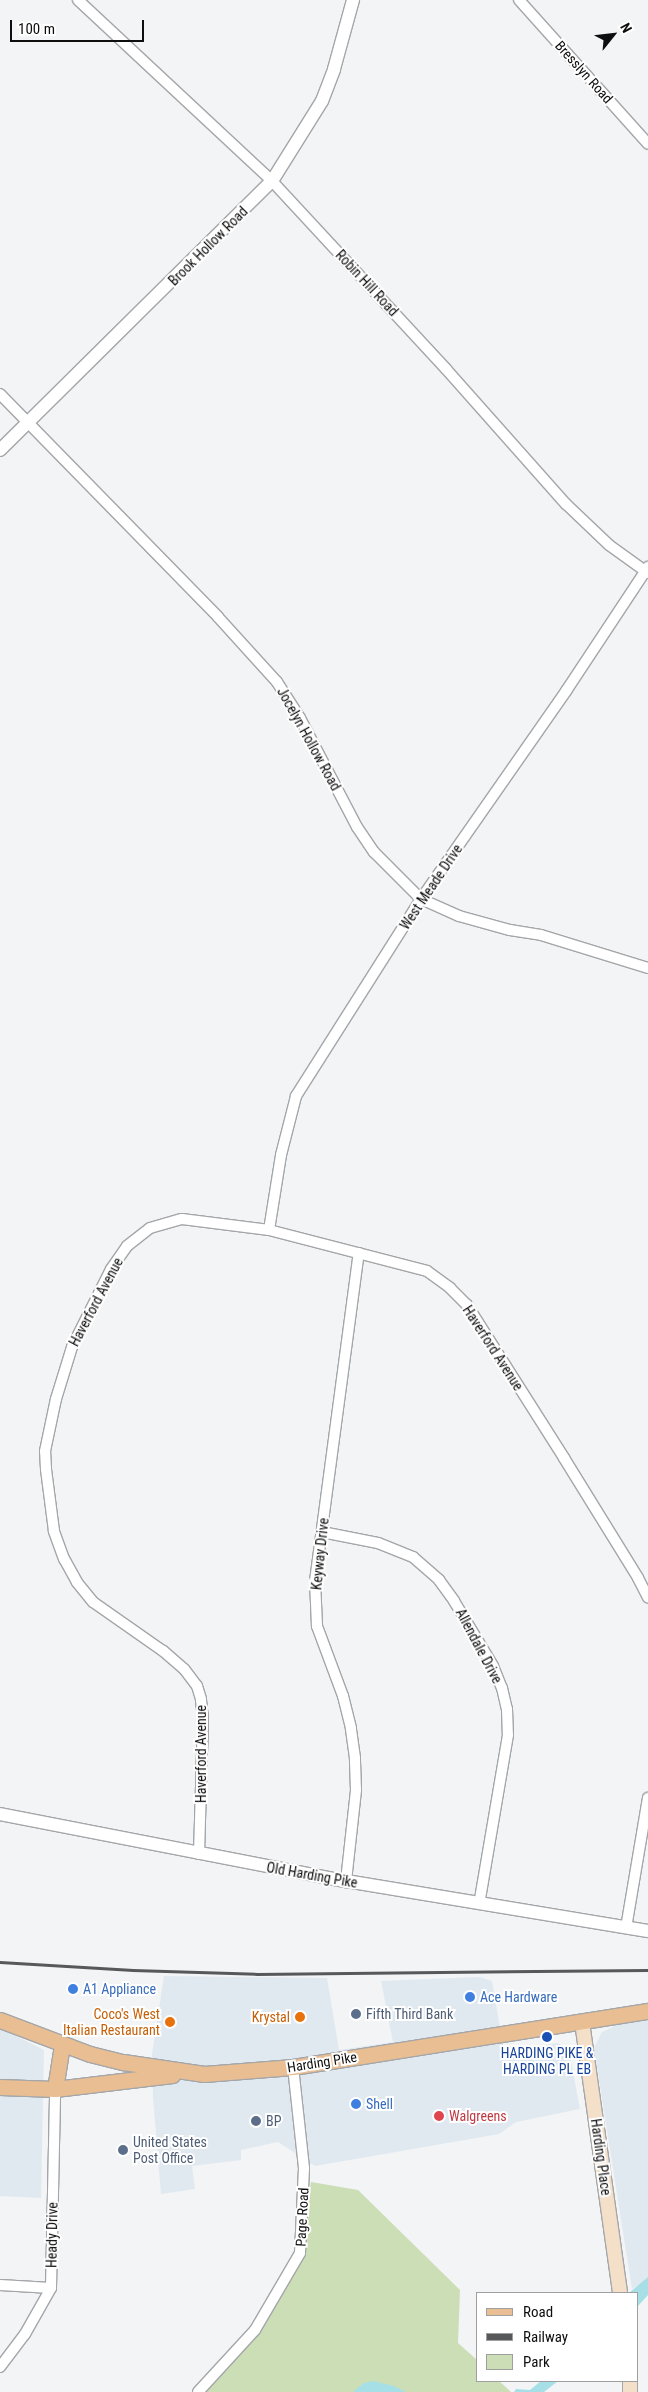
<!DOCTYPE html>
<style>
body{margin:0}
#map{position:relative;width:648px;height:2392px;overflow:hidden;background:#f2f4f6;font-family:"Roboto Condensed",sans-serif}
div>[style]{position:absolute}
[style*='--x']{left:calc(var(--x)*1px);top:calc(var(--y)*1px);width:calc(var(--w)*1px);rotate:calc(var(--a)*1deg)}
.built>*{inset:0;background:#e1e9f0}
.green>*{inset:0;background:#cbdeb6}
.water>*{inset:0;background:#a6dfe6}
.roads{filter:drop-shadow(1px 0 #a4a6a9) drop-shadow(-1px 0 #a4a6a9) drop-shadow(0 1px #a4a6a9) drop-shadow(0 -1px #a4a6a9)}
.minor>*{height:10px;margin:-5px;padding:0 5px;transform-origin:5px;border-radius:5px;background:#fff}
.tertiary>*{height:12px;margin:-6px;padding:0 6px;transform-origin:6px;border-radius:6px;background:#fff}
.secondary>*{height:14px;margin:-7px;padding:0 7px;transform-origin:7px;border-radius:7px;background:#f4dfc9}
.primary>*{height:15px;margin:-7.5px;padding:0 7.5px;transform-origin:7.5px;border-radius:7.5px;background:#e8be92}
.rail>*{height:2.5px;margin:-1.25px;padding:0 1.25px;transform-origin:1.25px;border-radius:1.25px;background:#575859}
.dots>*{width:14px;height:14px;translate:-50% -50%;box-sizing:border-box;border:2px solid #fff;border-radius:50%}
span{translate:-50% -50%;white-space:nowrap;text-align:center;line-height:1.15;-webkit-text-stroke:4px #fff;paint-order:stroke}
.street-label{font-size:14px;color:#0e0e0f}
.shop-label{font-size:14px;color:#366cbe}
.left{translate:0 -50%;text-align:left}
.food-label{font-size:14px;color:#c56008}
.right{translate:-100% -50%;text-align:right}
.service-label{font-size:14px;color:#4e5e75}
.transit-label{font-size:14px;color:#164399}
.health-label{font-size:14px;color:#be3a42}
.legend{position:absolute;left:476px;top:2292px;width:162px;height:90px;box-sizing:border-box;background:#fff;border:1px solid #9f9f9f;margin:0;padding:6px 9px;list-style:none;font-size:15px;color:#0e0e0f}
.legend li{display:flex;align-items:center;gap:10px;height:25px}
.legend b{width:25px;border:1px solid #9f9f9f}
.north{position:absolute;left:588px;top:10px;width:50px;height:50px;-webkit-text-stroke:4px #fff;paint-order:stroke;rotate:61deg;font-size:14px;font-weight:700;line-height:20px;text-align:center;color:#0e0e0f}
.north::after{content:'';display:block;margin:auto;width:18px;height:22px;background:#0e0e0f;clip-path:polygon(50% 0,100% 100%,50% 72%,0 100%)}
.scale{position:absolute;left:10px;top:20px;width:134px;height:22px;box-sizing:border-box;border:2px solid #0e0e0f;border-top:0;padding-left:6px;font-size:15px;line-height:18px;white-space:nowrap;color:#0e0e0f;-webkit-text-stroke:4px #fff;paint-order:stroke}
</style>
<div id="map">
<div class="built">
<i style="clip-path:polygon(164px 1976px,327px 1978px,339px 2050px,393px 2042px,381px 1981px,479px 1977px,492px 1981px,504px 2051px,558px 2043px,569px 2051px,580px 2109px,516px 2122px,499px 2134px,315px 2166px,278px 2142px,241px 2150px,241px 2160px,192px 2166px,195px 2189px,161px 2194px,153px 2098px,152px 2054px)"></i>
<i style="clip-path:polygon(648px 2018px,648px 2277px,643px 2283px,632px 2289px,594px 2048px,602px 2032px,628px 2020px)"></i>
<i style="clip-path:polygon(0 2028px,44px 2050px,41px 2198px,0 2196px)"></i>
</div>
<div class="green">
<i style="clip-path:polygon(311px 2182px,358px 2190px,460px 2290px,458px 2343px,477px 2360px,477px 2381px,499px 2381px,511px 2392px,198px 2392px,255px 2330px,300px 2253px)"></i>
</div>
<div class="water">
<i style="clip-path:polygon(648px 2277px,648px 2295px,637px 2307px,637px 2293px,629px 2293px)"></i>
<i style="clip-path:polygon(373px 2381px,394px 2386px,406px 2392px,353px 2392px,364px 2383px)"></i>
<i style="clip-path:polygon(541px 2381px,558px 2381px,544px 2392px,514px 2392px,516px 2389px,530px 2390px)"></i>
</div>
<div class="roads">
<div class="minor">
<i style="--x:78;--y:0;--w:265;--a:43"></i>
<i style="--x:272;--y:181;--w:256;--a:47.2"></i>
<i style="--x:446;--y:369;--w:181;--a:48.4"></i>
<i style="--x:566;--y:504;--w:59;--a:43.6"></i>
<i style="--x:609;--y:545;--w:48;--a:35.7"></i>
<i style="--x:519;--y:0;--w:193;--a:48.1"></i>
<i style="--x:0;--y:394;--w:312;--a:45.6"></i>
<i style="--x:218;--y:617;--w:88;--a:47.8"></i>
<i style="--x:277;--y:682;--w:43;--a:57.4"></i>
<i style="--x:300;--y:718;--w:123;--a:62.4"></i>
<i style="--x:357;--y:827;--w:30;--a:56"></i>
<i style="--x:374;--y:852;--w:66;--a:45"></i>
<i style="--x:421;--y:899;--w:42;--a:24.1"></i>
<i style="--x:459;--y:916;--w:53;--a:15.4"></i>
<i style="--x:510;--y:930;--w:31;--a:9"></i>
<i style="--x:541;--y:935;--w:112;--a:17.1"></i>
<i style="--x:269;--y:1230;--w:76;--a:-80.9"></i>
<i style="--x:281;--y:1155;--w:61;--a:-75.7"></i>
<i style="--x:296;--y:1096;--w:233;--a:-57.6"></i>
<i style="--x:421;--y:899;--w:254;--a:-55.1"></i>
<i style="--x:566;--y:691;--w:149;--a:-56.5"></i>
<i style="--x:322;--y:1532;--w:57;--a:11.1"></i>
<i style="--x:378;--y:1543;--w:38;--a:22"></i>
<i style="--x:413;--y:1557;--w:35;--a:41"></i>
<i style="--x:439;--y:1580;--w:26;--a:54"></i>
<i style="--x:454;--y:1601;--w:76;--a:59"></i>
<i style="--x:493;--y:1666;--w:24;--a:68"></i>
<i style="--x:502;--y:1688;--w:22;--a:77"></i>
<i style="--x:507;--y:1709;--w:26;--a:88"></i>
<i style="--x:508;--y:1735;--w:171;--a:99.7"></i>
<i style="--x:199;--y:1854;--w:135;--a:-88.3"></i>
<i style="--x:203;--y:1719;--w:20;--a:-96"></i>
<i style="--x:201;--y:1699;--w:14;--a:-107"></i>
<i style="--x:197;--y:1686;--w:21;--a:-127"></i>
<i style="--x:184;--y:1669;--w:28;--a:-139"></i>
<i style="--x:163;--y:1651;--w:85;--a:-145"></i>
<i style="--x:93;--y:1602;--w:26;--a:-129"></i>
<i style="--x:77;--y:1582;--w:26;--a:-119"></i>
<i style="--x:64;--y:1559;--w:30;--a:-110"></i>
<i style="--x:54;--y:1531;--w:63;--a:-97.4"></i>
<i style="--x:46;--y:1469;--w:18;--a:-93"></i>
<i style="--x:45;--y:1451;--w:53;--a:-78.1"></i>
<i style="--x:56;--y:1399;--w:54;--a:-72.9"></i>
<i style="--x:72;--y:1347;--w:87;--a:-63.4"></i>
<i style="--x:111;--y:1269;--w:28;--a:-55"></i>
<i style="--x:127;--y:1246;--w:29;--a:-38"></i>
<i style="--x:150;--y:1228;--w:33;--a:-16"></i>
<i style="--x:182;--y:1219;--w:88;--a:7.2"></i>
<i style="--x:269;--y:1230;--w:163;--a:14.5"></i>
<i style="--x:427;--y:1271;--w:29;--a:36"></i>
<i style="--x:450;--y:1288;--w:24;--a:45"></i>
<i style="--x:467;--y:1305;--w:181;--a:57.6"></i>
<i style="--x:564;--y:1458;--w:141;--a:58.3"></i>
<i style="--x:638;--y:1578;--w:22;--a:63"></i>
<i style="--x:346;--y:1881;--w:92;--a:-83.7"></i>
<i style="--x:356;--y:1790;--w:32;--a:-92"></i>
<i style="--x:355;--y:1758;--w:30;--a:-98"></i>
<i style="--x:351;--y:1728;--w:33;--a:-104"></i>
<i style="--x:343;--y:1696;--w:75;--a:-110.4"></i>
<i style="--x:317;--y:1626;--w:45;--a:-92.5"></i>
<i style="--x:315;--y:1581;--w:331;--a:-82.4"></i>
<i style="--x:626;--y:1928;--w:132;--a:-80.4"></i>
<i style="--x:0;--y:2285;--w:51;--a:3.4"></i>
<i style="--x:0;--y:2367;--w:41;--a:-52.9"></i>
<i style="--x:25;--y:2334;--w:53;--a:-60.5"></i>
<i style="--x:51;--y:2288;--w:199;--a:-88.8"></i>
<i style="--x:198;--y:2392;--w:84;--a:-47.4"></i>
<i style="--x:255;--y:2330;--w:89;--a:-59.7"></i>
<i style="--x:300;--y:2253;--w:85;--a:-87.3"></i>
<i style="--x:304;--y:2168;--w:102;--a:-96.2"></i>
</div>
<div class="tertiary">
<i style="--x:0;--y:450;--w:383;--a:-44.7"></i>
<i style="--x:272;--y:181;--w:94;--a:-58"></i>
<i style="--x:322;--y:101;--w:34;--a:-69"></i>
<i style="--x:334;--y:69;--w:72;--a:-74.6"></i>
<i style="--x:0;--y:1814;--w:352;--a:11"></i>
<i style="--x:346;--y:1881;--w:306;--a:9.4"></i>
</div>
<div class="secondary">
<i style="--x:582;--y:2022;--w:274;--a:82"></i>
<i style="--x:630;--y:2392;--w:11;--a:-90"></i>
</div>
<div class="primary">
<i style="--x:0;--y:2020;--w:96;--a:20.7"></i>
<i style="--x:90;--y:2054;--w:34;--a:14"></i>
<i style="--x:123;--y:2062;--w:82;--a:8.4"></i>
<i style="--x:204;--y:2074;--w:89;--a:-4.5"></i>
<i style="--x:293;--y:2067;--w:359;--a:-9"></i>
<i style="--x:0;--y:2087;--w:55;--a:2.1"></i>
<i style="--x:55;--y:2089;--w:118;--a:-6.8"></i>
<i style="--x:55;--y:2089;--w:45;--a:-81"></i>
</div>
</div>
<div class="rail">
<i style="--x:0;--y:1962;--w:133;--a:3.4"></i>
<i style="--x:133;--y:1970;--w:124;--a:1.8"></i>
<i style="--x:257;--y:1974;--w:391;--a:-0.6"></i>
</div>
<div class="dots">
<i style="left:73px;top:1989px;background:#3f7fe0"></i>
<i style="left:470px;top:1997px;background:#3f7fe0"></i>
<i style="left:356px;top:2014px;background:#5c6f8a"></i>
<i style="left:300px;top:2017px;background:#e8710a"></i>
<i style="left:170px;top:2022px;background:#e8710a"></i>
<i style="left:547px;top:2037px;background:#1a4fb4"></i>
<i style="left:356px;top:2104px;background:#3f7fe0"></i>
<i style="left:439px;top:2116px;background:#e0444e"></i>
<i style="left:256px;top:2121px;background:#5c6f8a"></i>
<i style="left:123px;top:2150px;background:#5c6f8a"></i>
</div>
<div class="street-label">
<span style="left:584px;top:72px;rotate:48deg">Bresslyn Road</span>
<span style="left:208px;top:246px;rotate:-45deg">Brook Hollow Road</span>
<span style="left:367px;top:283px;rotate:47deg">Robin Hill Road</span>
<span style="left:309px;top:739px;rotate:61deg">Jocelyn Hollow Road</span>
<span style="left:431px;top:887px;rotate:-56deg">West Meade Drive</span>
<span style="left:96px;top:1302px;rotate:-62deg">Haverford Avenue</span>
<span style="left:493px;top:1348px;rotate:57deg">Haverford Avenue</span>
<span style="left:320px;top:1554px;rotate:-84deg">Keyway Drive</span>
<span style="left:479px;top:1646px;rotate:62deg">Allendale Drive</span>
<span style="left:201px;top:1754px;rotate:-90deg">Haverford Avenue</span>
<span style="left:312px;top:1875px;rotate:10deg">Old Harding Pike</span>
<span style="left:322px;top:2062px;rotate:-9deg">Harding Pike</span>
<span style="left:601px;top:2157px;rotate:82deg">Harding Place</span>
<span style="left:302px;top:2217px;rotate:-87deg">Page Road</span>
<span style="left:52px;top:2235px;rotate:-89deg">Heady Drive</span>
</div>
<div class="shop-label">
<span class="left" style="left:83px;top:1989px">A1 Appliance</span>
<span class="left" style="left:480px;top:1997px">Ace Hardware</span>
<span class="left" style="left:366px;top:2104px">Shell</span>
</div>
<div class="food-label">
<span class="right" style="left:160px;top:2022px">Coco's West<br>Italian Restaurant</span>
<span class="right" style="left:290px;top:2017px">Krystal</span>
</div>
<div class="service-label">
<span class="left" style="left:366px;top:2014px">Fifth Third Bank</span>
<span class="left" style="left:266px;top:2121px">BP</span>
<span class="left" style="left:133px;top:2150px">United States<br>Post Office</span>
</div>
<div class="transit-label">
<span style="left:547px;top:2061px">HARDING PIKE &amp;<br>HARDING PL EB</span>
</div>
<div class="health-label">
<span class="left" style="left:449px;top:2116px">Walgreens</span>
</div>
<ul class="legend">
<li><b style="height:6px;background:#e8be92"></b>Road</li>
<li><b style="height:6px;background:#575859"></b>Railway</li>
<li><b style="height:14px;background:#cbdeb6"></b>Park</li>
</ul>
<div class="north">N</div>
<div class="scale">100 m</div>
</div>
